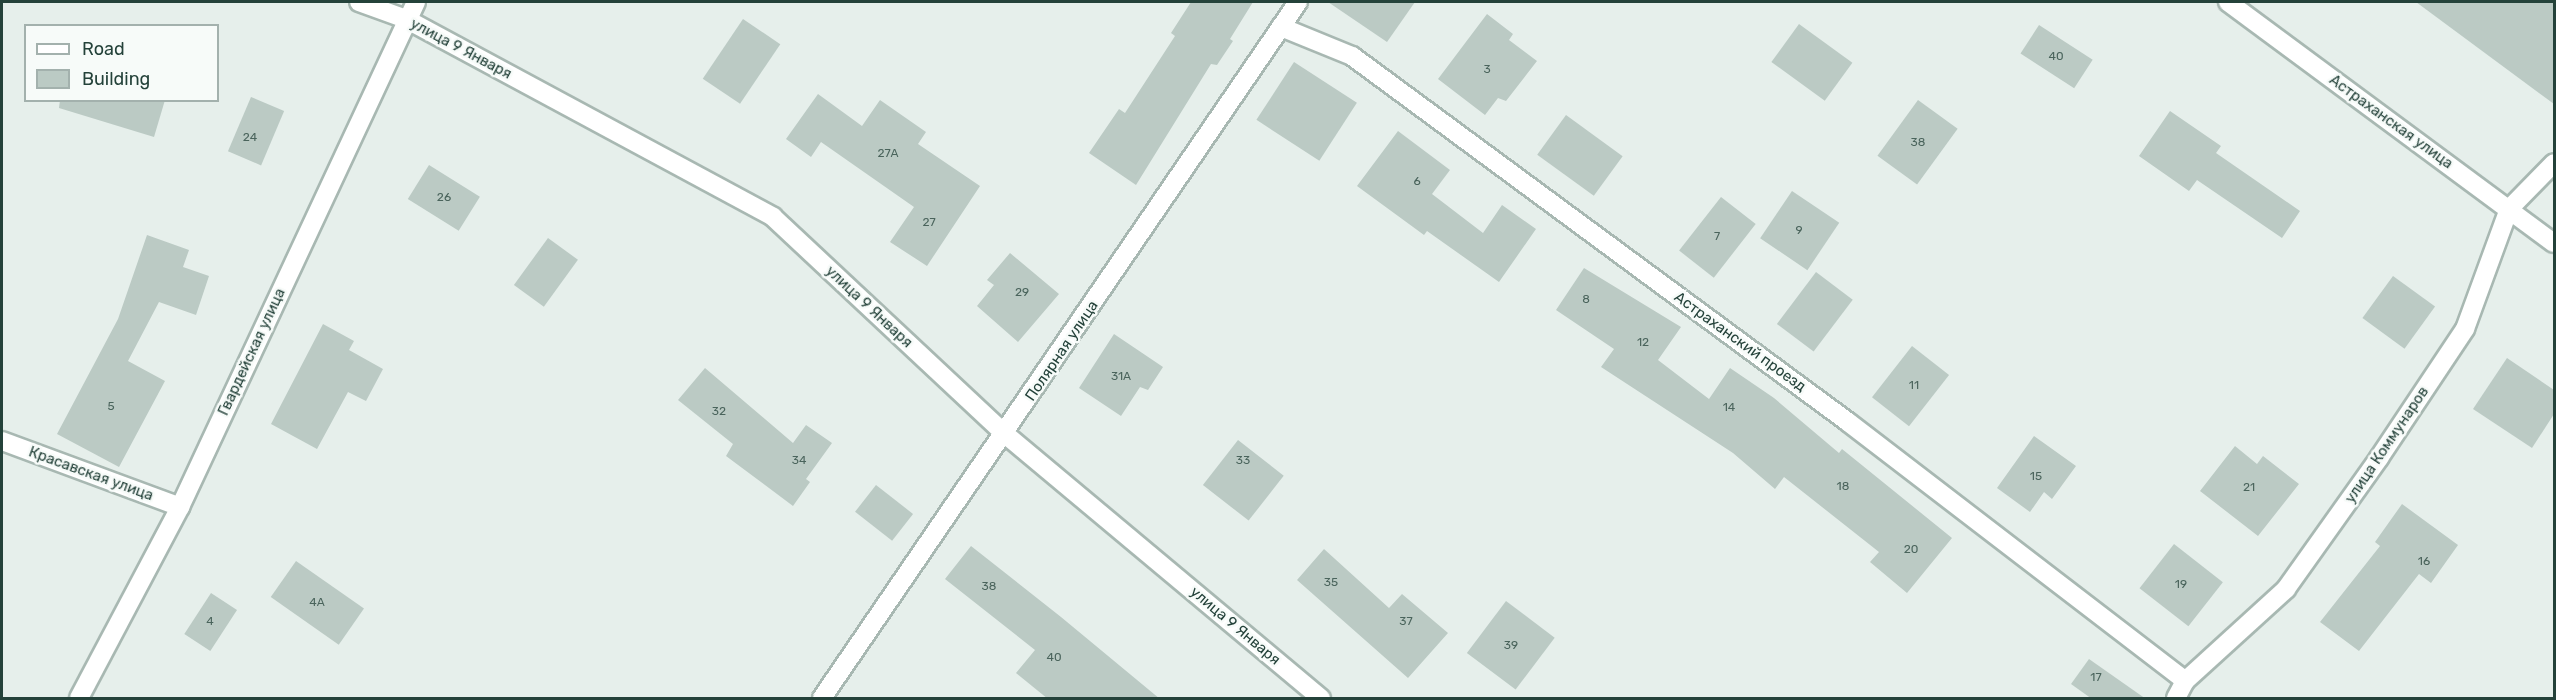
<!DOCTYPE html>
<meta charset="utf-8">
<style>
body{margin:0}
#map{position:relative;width:2556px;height:700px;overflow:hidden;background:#e6efeb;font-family:Rubik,sans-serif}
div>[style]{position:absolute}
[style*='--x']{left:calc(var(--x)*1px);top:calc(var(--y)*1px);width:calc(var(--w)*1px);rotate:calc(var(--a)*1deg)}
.building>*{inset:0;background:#bbcac4;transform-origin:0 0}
.roads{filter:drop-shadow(2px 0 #a8b8b2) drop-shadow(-2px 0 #a8b8b2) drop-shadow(0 2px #a8b8b2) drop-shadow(0 -2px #a8b8b2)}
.minor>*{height:18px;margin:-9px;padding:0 9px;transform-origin:9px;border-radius:9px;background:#fff}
.tertiary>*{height:18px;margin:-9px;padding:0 9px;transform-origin:9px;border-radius:9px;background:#fff}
span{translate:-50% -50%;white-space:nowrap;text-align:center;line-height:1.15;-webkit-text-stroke:5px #f7fbf9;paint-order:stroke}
.number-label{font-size:12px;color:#4a645c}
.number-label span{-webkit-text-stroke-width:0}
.street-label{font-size:15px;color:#24423a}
.frame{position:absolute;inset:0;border:3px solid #24423a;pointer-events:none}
.legend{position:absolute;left:24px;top:24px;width:195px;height:78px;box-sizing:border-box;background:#f7fbf9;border:2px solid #a3b1ad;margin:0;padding:8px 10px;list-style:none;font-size:18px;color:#24423a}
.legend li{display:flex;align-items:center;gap:12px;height:30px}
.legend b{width:30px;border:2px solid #a3b1ad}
</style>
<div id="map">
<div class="building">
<i style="clip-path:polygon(1191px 2px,1253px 2px,1230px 39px,1233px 41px,1217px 65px,1211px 64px,1136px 185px,1089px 153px,1119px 109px,1125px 113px,1175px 36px,1171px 33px)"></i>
<i style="clip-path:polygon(1328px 2px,1415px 2px,1387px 42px)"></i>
<i style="clip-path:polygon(2416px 2px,2554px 2px,2554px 104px)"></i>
<i style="clip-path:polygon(1487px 14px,1513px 34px,1509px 40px,1537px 61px,1506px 101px,1498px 98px,1485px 115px,1438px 79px)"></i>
<i style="left:743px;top:19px;width:45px;height:72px;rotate:34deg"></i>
<i style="left:1799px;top:24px;width:66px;height:47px;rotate:36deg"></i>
<i style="left:2039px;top:25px;width:64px;height:34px;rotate:33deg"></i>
<i style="left:1294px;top:62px;width:75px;height:69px;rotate:33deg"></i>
<i style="clip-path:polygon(818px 94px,862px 126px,880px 100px,926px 132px,918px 144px,980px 186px,927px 266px,890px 242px,914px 207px,821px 142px,811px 157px,786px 139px)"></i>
<i style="left:251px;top:97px;width:36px;height:59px;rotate:23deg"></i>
<i style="clip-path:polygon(60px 100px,165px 100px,154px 137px,59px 108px)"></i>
<i style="left:1918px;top:100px;width:49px;height:69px;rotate:36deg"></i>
<i style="clip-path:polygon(2170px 111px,2221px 146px,2216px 153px,2300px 211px,2282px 238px,2197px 180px,2189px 191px,2139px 156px)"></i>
<i style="left:1566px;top:115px;width:70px;height:49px;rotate:36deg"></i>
<i style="clip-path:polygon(1398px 131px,1450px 170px,1432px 194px,1483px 233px,1502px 205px,1536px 229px,1499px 282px,1427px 231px,1424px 235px,1357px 186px)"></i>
<i style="left:429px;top:165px;width:60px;height:40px;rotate:32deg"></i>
<i style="left:1792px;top:191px;width:57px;height:57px;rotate:34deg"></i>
<i style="left:1721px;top:197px;width:44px;height:68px;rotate:38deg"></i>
<i style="clip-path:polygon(147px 235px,189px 250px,183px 267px,209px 276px,196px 315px,159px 302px,128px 361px,165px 381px,119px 467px,57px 434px,118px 319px)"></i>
<i style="left:548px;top:238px;width:37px;height:58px;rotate:36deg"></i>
<i style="clip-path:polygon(1010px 253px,1059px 294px,1018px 342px,977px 306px,994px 285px,987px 280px)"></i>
<i style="clip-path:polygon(1584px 268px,1681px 327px,1658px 360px,1709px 399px,1730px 368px,1774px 398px,1839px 453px,1842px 449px,1952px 538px,1907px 593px,1870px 562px,1879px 552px,1784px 477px,1775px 489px,1733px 453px,1601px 367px,1614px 349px,1556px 310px)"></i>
<i style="left:1816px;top:272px;width:46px;height:65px;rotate:37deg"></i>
<i style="left:2393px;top:276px;width:52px;height:52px;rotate:36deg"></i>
<i style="clip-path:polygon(323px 324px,354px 341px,349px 350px,383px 369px,366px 401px,348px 392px,317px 449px,271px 424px)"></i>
<i style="clip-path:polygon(1114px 334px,1163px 367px,1148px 390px,1140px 387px,1121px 416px,1079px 388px)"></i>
<i style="left:1912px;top:346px;width:47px;height:65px;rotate:38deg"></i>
<i style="clip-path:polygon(2507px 358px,2554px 390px,2554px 414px,2532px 448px,2473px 409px)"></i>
<i style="clip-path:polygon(705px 368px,793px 443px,806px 425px,832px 443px,806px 479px,810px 482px,793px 506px,726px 456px,733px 444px,678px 400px)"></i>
<i style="clip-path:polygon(2034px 436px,2076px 466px,2052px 499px,2044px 492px,2030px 512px,1997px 488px)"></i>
<i style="left:1238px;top:440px;width:58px;height:57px;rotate:38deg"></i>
<i style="clip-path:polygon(2235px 446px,2257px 464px,2263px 456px,2299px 484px,2258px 536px,2200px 491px)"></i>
<i style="left:876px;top:485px;width:47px;height:34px;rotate:38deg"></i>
<i style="clip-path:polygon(2402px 504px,2458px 545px,2431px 583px,2419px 574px,2359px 651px,2320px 622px,2380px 546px,2375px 542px)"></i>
<i style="left:2174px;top:544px;width:62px;height:56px;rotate:38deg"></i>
<i style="clip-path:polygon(971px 546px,1061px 617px,1160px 699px,1048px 699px,1016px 673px,1035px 650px,945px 579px)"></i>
<i style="clip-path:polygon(1324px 549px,1389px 608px,1402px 594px,1448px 633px,1408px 678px,1297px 580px)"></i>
<i style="left:296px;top:561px;width:83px;height:44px;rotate:35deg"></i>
<i style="left:211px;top:593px;width:31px;height:49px;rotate:33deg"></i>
<i style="left:1506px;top:601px;width:61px;height:65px;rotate:37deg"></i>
<i style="clip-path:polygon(2089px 659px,2146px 699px,2092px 699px,2071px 684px)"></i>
</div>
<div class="roads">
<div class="minor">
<i style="--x:2228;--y:2;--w:405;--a:36.5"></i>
<i style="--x:1281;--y:27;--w:77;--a:22.2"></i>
<i style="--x:1352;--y:56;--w:616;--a:36.42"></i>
<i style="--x:1848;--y:422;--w:425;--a:37.5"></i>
<i style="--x:2;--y:441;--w:190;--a:20.3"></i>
<i style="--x:79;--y:698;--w:216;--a:-62.1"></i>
<i style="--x:180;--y:507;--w:557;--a:-64.95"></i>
<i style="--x:822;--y:698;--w:843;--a:-55.63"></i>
<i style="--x:2176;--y:698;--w:19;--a:-62"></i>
<i style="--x:2185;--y:681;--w:137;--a:-42.3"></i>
<i style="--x:2286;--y:589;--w:161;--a:-54.6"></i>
<i style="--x:2379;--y:458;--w:155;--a:-56.3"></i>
<i style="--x:2465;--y:329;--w:128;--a:-69.9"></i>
<i style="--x:2509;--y:209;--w:64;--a:-45.6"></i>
</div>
<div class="tertiary">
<i style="--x:359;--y:2;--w:50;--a:19.9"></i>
<i style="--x:406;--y:19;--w:417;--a:28.3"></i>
<i style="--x:773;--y:217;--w:318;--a:43.1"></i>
<i style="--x:1005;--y:434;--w:412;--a:39.9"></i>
</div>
</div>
<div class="number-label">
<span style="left:2056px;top:57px">40</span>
<span style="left:1487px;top:70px">3</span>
<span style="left:250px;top:138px">24</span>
<span style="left:1918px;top:143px">38</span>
<span style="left:888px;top:154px">27А</span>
<span style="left:1417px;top:182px">6</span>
<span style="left:444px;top:198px">26</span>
<span style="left:929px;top:223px">27</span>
<span style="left:1799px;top:231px">9</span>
<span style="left:1717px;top:237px">7</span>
<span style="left:1022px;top:293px">29</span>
<span style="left:1586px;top:300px">8</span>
<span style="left:1643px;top:343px">12</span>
<span style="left:1121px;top:377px">31А</span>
<span style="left:1914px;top:386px">11</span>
<span style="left:111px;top:407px">5</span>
<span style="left:1729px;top:408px">14</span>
<span style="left:719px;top:412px">32</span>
<span style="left:799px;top:461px">34</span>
<span style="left:1243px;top:461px">33</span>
<span style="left:2036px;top:477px">15</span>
<span style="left:1843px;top:487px">18</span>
<span style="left:2249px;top:488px">21</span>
<span style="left:1911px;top:550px">20</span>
<span style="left:2424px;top:562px">16</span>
<span style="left:1331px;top:583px">35</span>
<span style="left:2181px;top:585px">19</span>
<span style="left:989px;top:587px">38</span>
<span style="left:317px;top:603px">4А</span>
<span style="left:210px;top:622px">4</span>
<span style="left:1406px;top:622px">37</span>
<span style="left:1511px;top:646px">39</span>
<span style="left:1054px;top:658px">40</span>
<span style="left:2096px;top:678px">17</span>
</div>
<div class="street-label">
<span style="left:461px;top:49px;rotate:28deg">улица 9 Января</span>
<span style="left:2391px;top:122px;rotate:36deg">Астраханская улица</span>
<span style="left:869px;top:307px;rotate:43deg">улица 9 Января</span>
<span style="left:1740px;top:342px;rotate:36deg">Астраханский проезд</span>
<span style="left:1062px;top:351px;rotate:-56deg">Полярная улица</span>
<span style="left:252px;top:352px;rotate:-65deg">Гвардейская улица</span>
<span style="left:2387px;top:445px;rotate:-56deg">улица Коммунаров</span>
<span style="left:91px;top:474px;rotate:20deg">Красавская улица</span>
<span style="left:1235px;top:626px;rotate:40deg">улица 9 Января</span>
</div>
<div class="frame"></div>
<ul class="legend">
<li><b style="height:8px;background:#fff"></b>Road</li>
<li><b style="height:16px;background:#bbcac4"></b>Building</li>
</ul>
</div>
